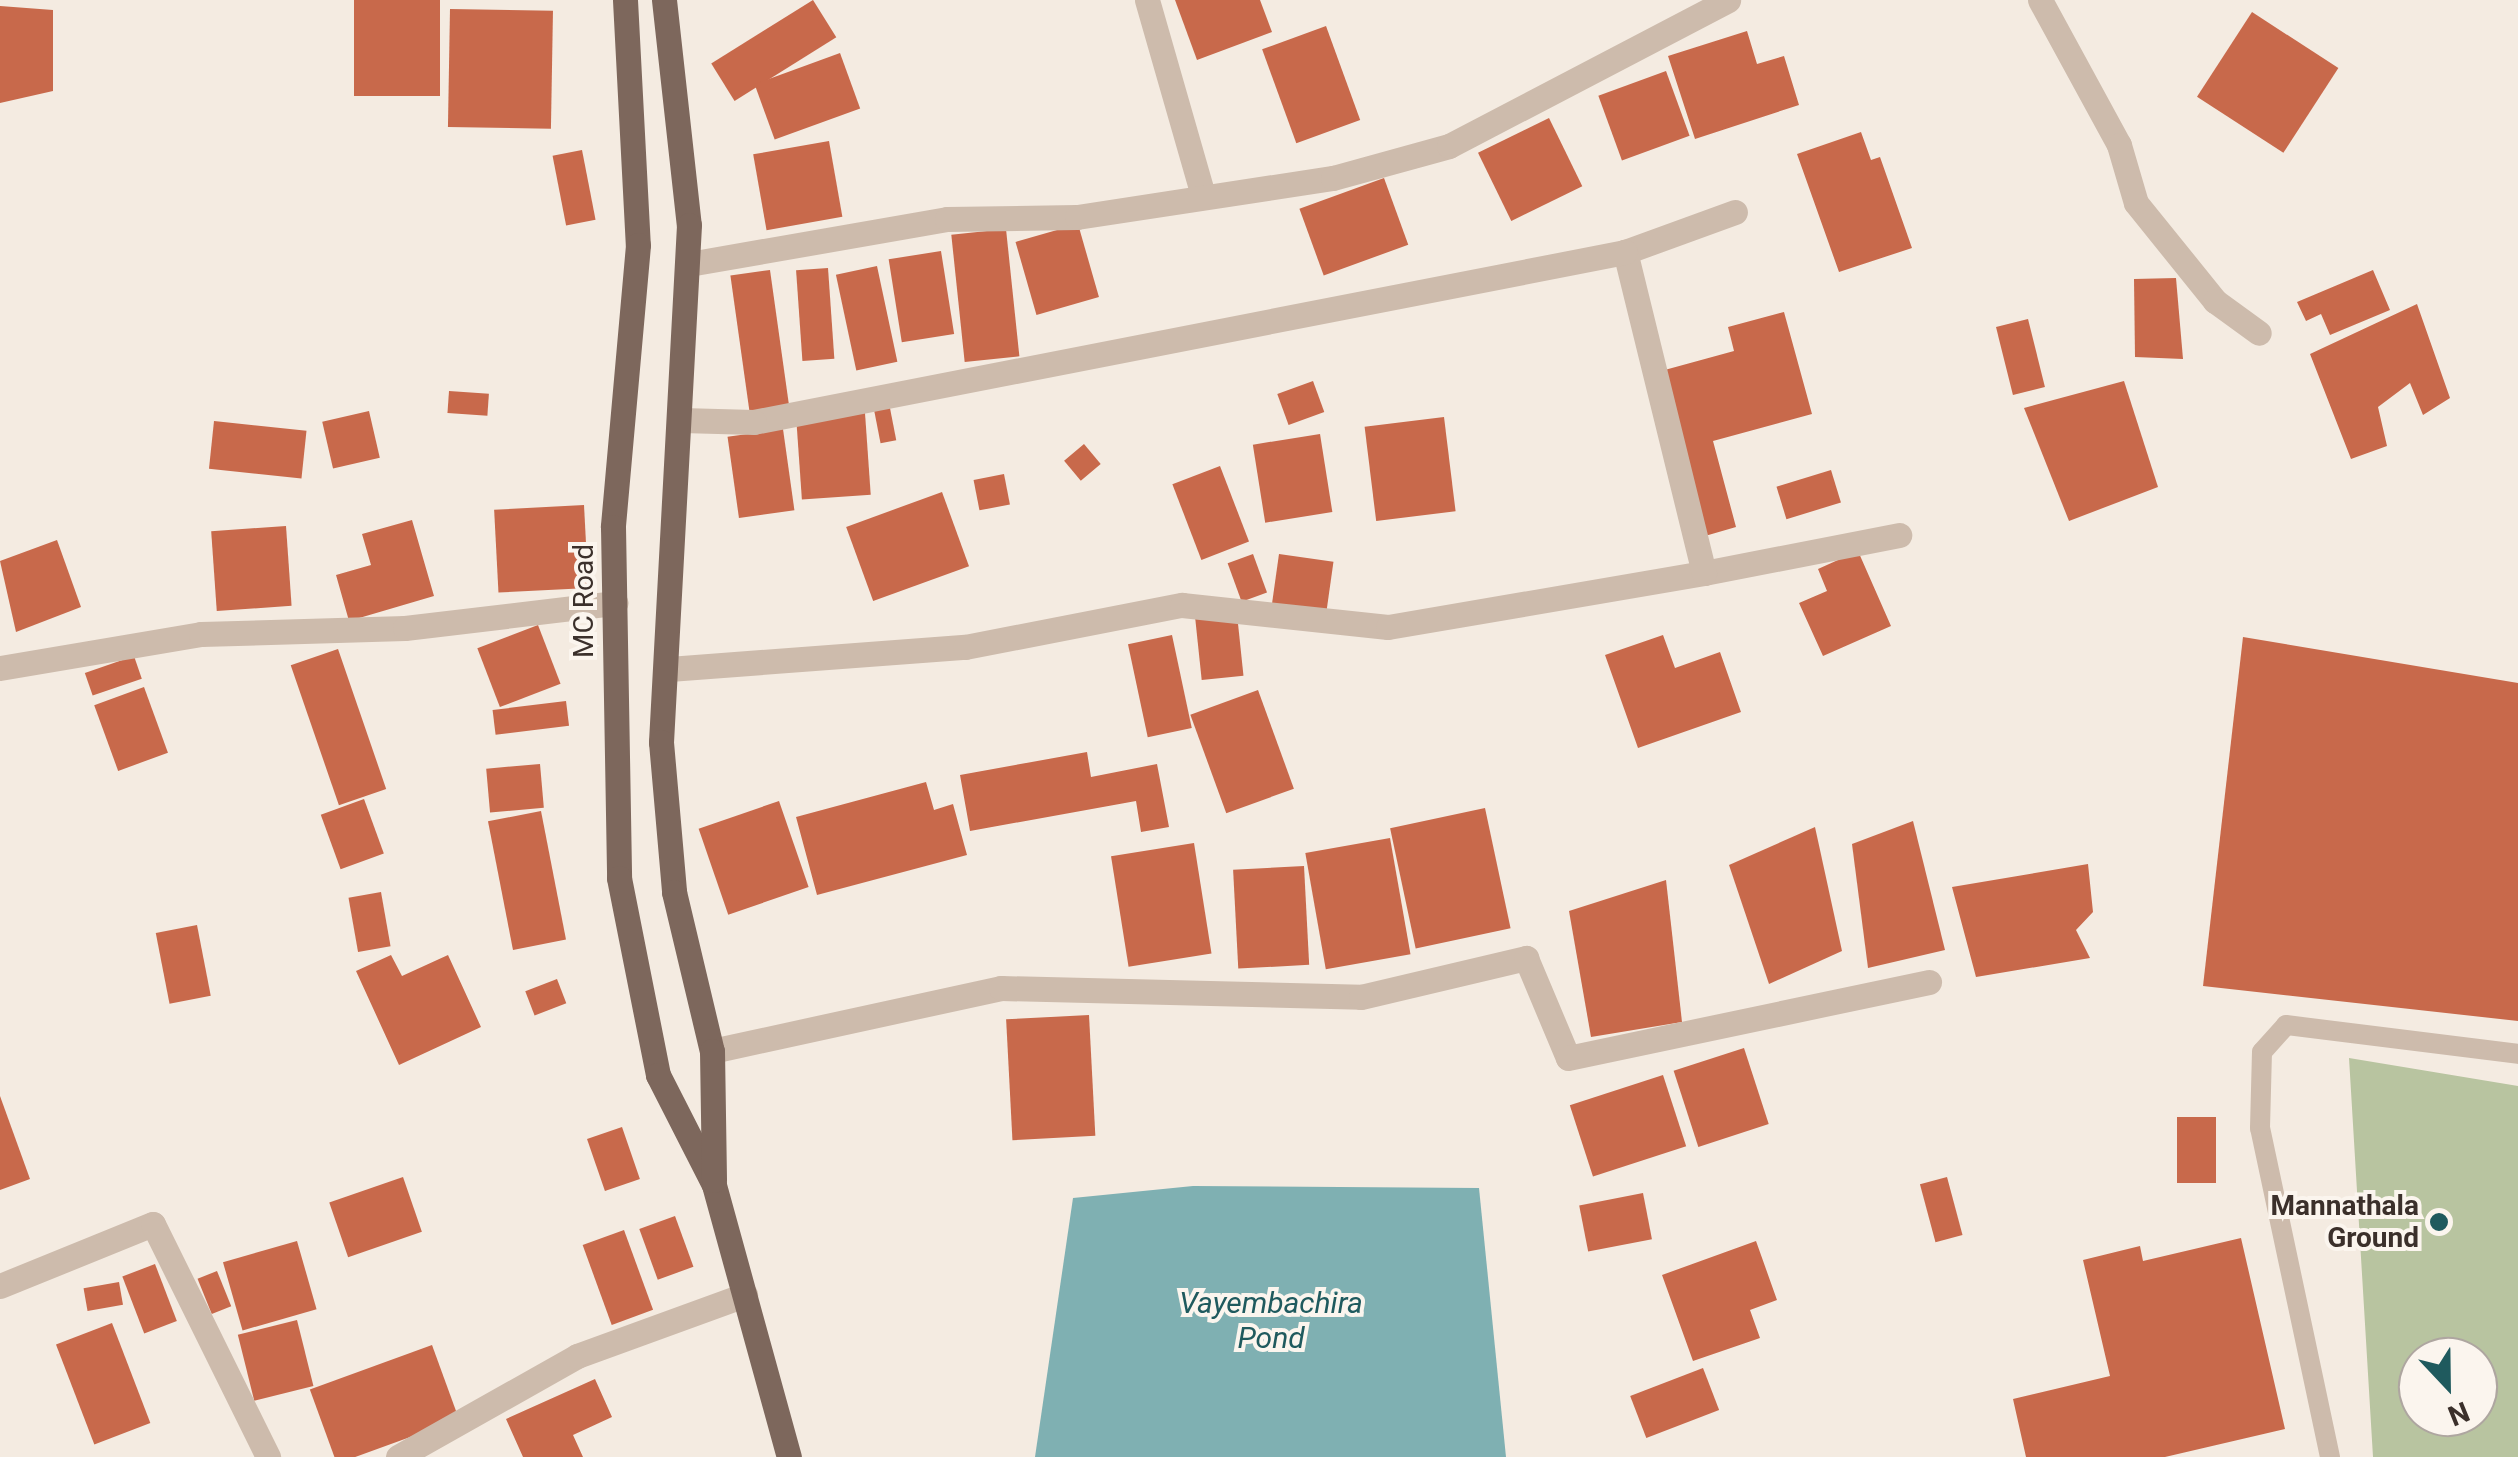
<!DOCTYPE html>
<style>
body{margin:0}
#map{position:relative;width:2518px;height:1457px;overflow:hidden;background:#f4ebe1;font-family:Roboto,sans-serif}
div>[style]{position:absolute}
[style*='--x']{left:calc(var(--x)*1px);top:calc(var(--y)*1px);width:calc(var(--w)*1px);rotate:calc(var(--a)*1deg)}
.green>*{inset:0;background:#b8c4a0}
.water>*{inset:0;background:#7fb0b2}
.building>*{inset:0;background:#c8694b;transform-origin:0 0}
.lane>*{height:20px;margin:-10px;padding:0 10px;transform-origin:10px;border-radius:10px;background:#cdbbac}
.street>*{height:25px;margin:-12.5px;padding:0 12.5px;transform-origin:12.5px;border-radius:12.5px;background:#cdbbac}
.primary>*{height:25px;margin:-12.5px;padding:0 12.5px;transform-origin:12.5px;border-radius:12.5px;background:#7d675c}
.dots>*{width:28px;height:28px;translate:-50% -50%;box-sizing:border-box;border:5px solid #fbf5ee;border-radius:50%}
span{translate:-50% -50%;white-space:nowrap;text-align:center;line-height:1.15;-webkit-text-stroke:8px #fbf5ee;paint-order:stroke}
.street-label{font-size:28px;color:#3b302b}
.poi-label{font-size:28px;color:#3b302b;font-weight:700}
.right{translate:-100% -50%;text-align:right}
.water-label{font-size:30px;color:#1f5a5e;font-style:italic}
.north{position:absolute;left:2398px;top:1337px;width:100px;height:100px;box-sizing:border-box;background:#fbf5ee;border:2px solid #aea6a0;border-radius:50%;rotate:158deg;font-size:28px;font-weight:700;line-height:40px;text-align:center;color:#3b302b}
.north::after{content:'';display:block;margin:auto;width:35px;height:45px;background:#1f5a5e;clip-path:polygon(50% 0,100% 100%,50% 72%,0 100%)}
</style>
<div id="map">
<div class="green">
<i style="clip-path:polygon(evenodd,2349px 1058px,2518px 1086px,2518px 1457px,2373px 1457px,2349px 1058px,2418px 1357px,2478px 1357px,2478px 1417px,2418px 1417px,2418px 1357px)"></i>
</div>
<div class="water">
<i style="clip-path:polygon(1193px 1186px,1479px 1188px,1506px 1457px,1035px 1457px,1073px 1198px)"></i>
</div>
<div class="building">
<i style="left:354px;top:0;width:86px;height:96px"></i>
<i style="left:813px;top:0;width:44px;height:120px;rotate:58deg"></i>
<i style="clip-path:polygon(1175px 0,1260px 0,1272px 32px,1197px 60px)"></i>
<i style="clip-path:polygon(0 6px,53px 10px,53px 91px,0 103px)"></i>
<i style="left:450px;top:9px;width:103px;height:118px;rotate:1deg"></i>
<i style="left:2252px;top:12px;width:103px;height:101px;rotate:33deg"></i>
<i style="left:1326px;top:26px;width:100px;height:68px;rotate:70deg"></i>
<i style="clip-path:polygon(1747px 31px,1757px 64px,1784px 56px,1799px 105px,1695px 139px,1668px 56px)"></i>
<i style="left:840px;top:53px;width:59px;height:91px;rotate:70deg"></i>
<i style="left:1666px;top:71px;width:69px;height:72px;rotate:70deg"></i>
<i style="left:1549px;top:118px;width:76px;height:79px;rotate:64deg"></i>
<i style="clip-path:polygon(1861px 132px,1871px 160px,1880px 157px,1912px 248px,1839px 272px,1797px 154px)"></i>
<i style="left:829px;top:141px;width:77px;height:77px;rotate:80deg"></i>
<i style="left:582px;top:150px;width:71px;height:30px;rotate:79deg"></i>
<i style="left:1384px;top:178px;width:71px;height:90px;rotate:70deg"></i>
<i style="left:1078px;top:224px;width:76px;height:65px;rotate:74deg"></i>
<i style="left:1006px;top:229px;width:128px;height:55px;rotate:84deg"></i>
<i style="left:941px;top:251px;width:84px;height:53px;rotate:81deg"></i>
<i style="left:877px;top:266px;width:98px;height:42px;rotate:78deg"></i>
<i style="left:828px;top:268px;width:91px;height:32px;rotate:86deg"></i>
<i style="left:770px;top:270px;width:139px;height:40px;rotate:82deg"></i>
<i style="clip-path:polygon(2373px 270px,2390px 310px,2330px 335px,2321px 314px,2306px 321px,2297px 302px)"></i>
<i style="clip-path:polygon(2176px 278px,2183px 359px,2135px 357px,2134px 279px)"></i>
<i style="clip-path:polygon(2417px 304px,2450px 398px,2423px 415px,2410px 383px,2378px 407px,2387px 446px,2351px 459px,2310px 354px)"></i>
<i style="clip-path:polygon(1784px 312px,1812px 414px,1713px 441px,1736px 527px,1705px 536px,1661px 371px,1734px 351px,1728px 327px)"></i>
<i style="left:2028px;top:319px;width:70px;height:33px;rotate:76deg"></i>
<i style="left:1313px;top:381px;width:33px;height:38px;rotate:70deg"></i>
<i style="clip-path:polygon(2124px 381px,2158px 487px,2069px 521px,2024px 408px)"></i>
<i style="left:449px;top:391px;width:40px;height:22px;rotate:4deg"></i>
<i style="left:889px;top:403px;width:38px;height:16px;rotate:79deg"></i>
<i style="left:369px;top:411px;width:48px;height:48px;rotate:77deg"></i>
<i style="left:865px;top:413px;width:82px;height:69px;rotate:86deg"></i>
<i style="left:1444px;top:417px;width:95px;height:80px;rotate:83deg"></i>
<i style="left:214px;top:421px;width:93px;height:48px;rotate:6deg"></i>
<i style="left:783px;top:429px;width:82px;height:56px;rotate:82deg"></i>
<i style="left:1320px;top:434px;width:79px;height:68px;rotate:81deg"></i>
<i style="left:1084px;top:444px;width:26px;height:26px;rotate:50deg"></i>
<i style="left:1220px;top:466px;width:81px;height:51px;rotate:69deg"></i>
<i style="left:1831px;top:470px;width:34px;height:57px;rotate:73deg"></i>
<i style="left:1004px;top:474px;width:31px;height:31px;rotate:79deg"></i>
<i style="left:942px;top:492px;width:79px;height:102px;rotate:70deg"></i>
<i style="left:584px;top:505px;width:83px;height:90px;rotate:87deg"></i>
<i style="clip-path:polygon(412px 520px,434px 596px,349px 621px,336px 575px,371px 565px,362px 534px)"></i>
<i style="left:286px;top:526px;width:80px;height:75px;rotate:86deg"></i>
<i style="clip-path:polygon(57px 540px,81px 607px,16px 632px,0 561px)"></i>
<i style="clip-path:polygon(1858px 551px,1891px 626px,1823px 656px,1799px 603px,1827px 591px,1818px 569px)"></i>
<i style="left:1253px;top:554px;width:41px;height:27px;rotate:70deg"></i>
<i style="left:1279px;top:554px;width:55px;height:50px;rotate:8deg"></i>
<i style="left:1237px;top:614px;width:62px;height:42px;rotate:84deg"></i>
<i style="left:538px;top:625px;width:63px;height:65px;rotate:69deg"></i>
<i style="left:1172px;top:635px;width:95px;height:45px;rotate:78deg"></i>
<i style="clip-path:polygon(1663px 635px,1675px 668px,1720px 652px,1741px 712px,1638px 748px,1605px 655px)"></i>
<i style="clip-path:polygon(2243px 637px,2518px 683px,2518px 1021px,2203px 986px)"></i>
<i style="left:338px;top:649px;width:148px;height:50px;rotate:71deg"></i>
<i style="left:134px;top:656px;width:24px;height:52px;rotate:71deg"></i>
<i style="left:144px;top:687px;width:70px;height:53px;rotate:70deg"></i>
<i style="left:1258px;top:690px;width:105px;height:72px;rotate:70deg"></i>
<i style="left:566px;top:701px;width:25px;height:74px;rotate:83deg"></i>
<i style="clip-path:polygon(1087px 752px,1091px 777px,1157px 764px,1169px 827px,1141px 832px,1136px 801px,970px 831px,960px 775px)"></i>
<i style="left:540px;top:764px;width:44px;height:54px;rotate:85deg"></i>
<i style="clip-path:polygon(926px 782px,934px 810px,953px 804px,967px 855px,817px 895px,796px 817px)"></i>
<i style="left:364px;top:799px;width:58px;height:46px;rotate:70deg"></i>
<i style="left:779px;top:801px;width:91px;height:85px;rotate:71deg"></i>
<i style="left:1485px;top:808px;width:123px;height:97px;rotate:78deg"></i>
<i style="left:541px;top:811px;width:131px;height:54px;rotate:79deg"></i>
<i style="clip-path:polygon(1913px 821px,1945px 950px,1868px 968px,1852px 844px)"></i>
<i style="clip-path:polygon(1815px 827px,1842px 951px,1769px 984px,1729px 865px)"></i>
<i style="left:1390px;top:838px;width:118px;height:86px;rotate:80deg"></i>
<i style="left:1194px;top:843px;width:112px;height:84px;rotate:81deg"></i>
<i style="clip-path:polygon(2088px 864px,2093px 912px,2076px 930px,2090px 958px,1976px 977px,1952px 887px)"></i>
<i style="left:1304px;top:866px;width:99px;height:71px;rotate:87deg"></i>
<i style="clip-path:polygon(1666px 880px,1682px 1022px,1591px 1037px,1569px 911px)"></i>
<i style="left:381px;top:892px;width:55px;height:33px;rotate:80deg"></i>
<i style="left:197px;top:925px;width:72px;height:42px;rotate:79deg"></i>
<i style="clip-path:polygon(391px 955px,402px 976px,448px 955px,481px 1027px,399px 1065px,356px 971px)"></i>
<i style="left:557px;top:979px;width:26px;height:34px;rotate:69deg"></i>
<i style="left:1089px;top:1015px;width:121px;height:83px;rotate:87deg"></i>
<i style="left:1744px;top:1048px;width:80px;height:74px;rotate:72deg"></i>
<i style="left:1663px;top:1075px;width:75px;height:98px;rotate:72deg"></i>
<i style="clip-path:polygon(0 1096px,30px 1179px,0 1190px)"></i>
<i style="left:2177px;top:1117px;width:39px;height:66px"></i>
<i style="left:622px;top:1127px;width:55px;height:37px;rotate:71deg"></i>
<i style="left:403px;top:1177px;width:58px;height:78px;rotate:71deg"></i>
<i style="left:1947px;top:1177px;width:60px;height:28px;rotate:75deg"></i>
<i style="left:1643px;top:1193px;width:47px;height:65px;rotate:79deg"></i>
<i style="left:675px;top:1216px;width:54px;height:38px;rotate:70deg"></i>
<i style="left:624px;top:1230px;width:85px;height:44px;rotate:70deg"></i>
<i style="clip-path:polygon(2241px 1238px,2285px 1429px,2165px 1457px,2026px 1457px,2013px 1399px,2110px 1376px,2083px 1260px,2140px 1246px,2143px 1261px)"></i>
<i style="left:297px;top:1241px;width:71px;height:77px;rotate:74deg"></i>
<i style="clip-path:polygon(1756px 1241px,1777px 1300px,1750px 1310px,1760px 1338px,1693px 1361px,1662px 1275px)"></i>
<i style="left:155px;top:1264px;width:61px;height:35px;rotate:69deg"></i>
<i style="left:217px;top:1271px;width:38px;height:21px;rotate:68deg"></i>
<i style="left:119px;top:1282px;width:23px;height:36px;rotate:80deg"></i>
<i style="left:297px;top:1320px;width:68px;height:61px;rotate:76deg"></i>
<i style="left:112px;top:1323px;width:107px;height:60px;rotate:69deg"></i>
<i style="left:432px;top:1345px;width:79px;height:130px;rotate:70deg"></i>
<i style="left:1703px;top:1368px;width:45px;height:78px;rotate:69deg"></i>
<i style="clip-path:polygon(595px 1379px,612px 1417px,573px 1435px,583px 1457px,523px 1457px,506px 1419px)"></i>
</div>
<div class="lane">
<i style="--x:2330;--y:1457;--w:336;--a:-102"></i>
<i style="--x:2260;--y:1128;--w:76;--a:-88.5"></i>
<i style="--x:2262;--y:1052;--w:36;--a:-48"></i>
<i style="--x:2286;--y:1025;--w:234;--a:7.1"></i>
</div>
<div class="street">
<i style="--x:1147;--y:0;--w:200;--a:74"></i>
<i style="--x:2040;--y:0;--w:165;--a:61.4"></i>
<i style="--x:2119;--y:145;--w:60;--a:73.7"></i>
<i style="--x:2136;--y:203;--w:126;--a:51.1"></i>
<i style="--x:2215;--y:301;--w:54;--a:36"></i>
<i style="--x:1625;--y:252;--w:117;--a:-20"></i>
<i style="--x:689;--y:264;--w:262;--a:-9.9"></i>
<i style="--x:947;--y:219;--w:130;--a:-0.9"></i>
<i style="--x:1077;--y:217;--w:259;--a:-8.7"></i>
<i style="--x:1333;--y:178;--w:120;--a:-15.4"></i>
<i style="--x:1449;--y:146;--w:315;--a:-27.6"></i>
<i style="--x:1704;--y:573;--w:199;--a:-11"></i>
<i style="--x:0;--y:668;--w:204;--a:-9.6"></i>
<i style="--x:201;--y:634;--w:204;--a:-1.7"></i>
<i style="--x:405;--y:628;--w:212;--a:-6.8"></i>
<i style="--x:669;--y:669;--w:297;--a:-4.3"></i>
<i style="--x:965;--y:647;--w:221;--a:-11"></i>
<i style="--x:1182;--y:605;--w:207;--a:6.1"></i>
<i style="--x:1388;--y:627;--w:321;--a:-9.7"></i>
<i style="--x:1704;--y:573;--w:331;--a:-103.8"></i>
<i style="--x:1625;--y:252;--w:887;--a:168.96"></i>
<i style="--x:754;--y:422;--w:73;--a:-178.4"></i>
<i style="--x:712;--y:1051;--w:296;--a:-12.3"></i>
<i style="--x:1001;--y:988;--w:360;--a:1.4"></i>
<i style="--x:1361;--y:997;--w:170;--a:-13.3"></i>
<i style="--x:1526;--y:958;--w:108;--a:67.2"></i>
<i style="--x:1568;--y:1058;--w:369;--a:-11.9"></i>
<i style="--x:0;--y:1286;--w:165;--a:-22.1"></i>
<i style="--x:153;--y:1224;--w:260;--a:63.7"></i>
<i style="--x:398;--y:1457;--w:206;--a:-29.4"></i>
<i style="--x:577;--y:1356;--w:179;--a:-20"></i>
</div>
<div class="primary">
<i style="--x:625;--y:0;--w:245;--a:87"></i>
<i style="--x:638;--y:245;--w:283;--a:95.1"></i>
<i style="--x:613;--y:527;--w:351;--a:89"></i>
<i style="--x:619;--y:878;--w:201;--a:78.8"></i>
<i style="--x:658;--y:1075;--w:123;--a:63"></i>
<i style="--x:714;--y:1185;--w:282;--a:74.6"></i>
<i style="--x:664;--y:0;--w:226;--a:83.7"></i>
<i style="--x:689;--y:225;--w:518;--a:93.1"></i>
<i style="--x:661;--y:742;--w:151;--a:85"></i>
<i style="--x:674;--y:892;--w:163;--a:76.6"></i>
<i style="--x:712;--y:1051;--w:129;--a:89.1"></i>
</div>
<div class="dots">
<i style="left:2439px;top:1222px;background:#1f5a5e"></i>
</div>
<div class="street-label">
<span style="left:584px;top:601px;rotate:-90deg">MC Road</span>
</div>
<div class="poi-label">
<span class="right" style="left:2419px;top:1222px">Mannathala<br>Ground</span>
</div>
<div class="water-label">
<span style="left:1271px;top:1320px">Vayembachira<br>Pond</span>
</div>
<div class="north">N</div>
</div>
